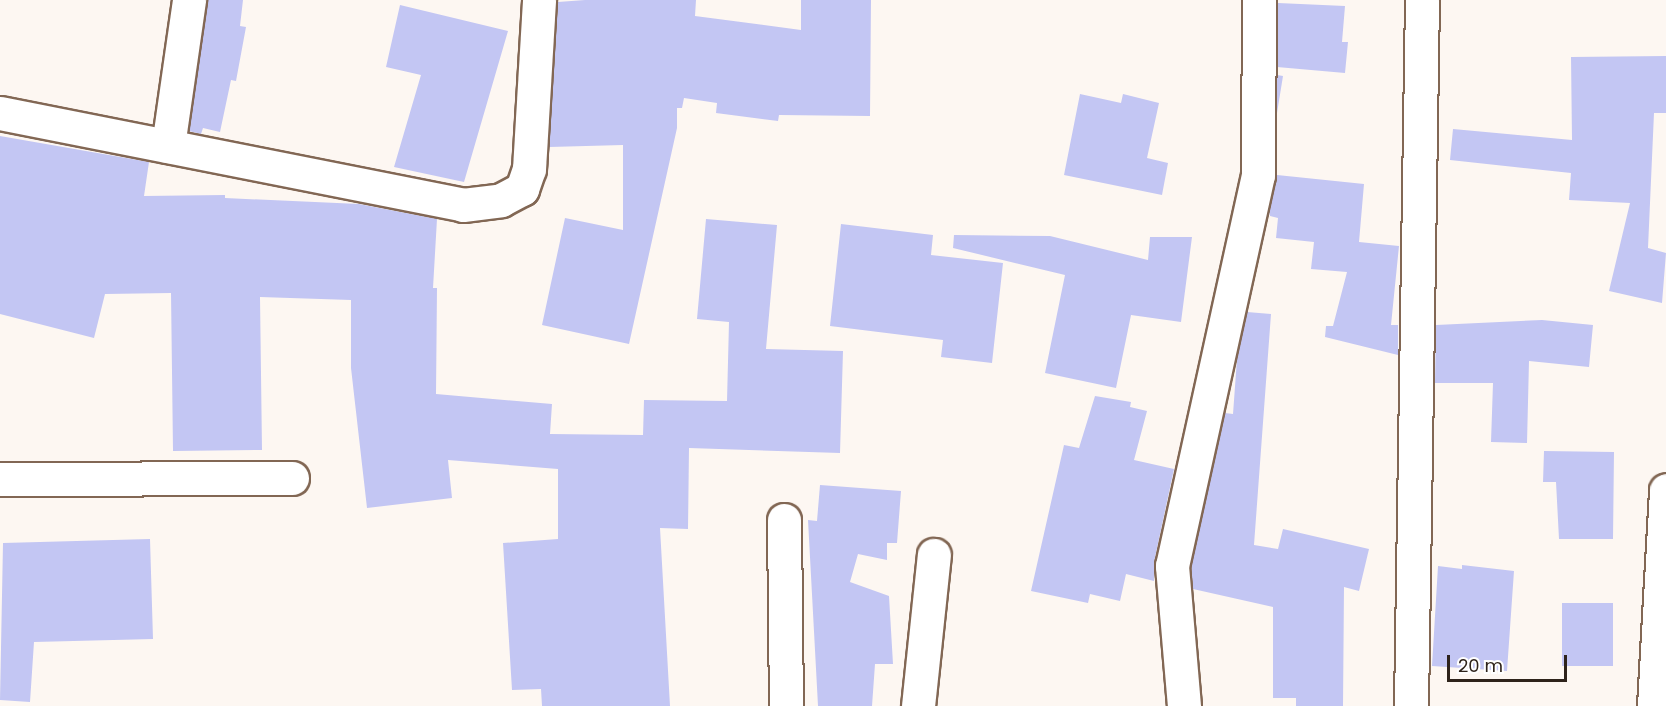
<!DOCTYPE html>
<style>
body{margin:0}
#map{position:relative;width:1666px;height:706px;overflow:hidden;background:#fdf7f2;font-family:Poppins,sans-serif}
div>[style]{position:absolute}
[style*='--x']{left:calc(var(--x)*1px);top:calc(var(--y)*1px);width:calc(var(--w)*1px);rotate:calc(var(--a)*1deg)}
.building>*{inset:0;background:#c3c6f3;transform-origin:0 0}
.roads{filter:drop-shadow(2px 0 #826754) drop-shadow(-2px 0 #826754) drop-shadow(0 2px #826754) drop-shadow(0 -2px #826754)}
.minor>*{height:33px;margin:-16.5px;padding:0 16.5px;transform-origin:16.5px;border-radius:16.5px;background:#fff}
span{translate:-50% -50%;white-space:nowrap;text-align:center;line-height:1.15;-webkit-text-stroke:4.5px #fff;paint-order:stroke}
.scale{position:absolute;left:1447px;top:655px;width:120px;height:27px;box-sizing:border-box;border:3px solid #2e231b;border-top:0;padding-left:8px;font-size:18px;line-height:21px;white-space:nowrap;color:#2e231b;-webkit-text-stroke:4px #fff;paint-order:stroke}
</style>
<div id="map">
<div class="building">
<i style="clip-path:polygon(207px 0,243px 0,240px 26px,246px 27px,236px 81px,231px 80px,220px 132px,203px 128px,201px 134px,189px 131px)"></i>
<i style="clip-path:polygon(585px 0,696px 0,695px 16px,801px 30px,801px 0,871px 0,870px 116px,779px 115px,778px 121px,716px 113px,717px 103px,684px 98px,682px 108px,677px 108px,677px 128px,629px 344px,542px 325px,565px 218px,623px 230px,623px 145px,549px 147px,558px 2px)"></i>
<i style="clip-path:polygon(1278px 3px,1345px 6px,1342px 42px,1348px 42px,1345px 73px,1277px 67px)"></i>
<i style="clip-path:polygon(400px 5px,508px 31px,464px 182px,394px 167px,421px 75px,386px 67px)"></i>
<i style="clip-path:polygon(1666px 56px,1666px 113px,1654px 113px,1648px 248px,1666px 253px,1662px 303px,1609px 291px,1630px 203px,1569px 200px,1571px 173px,1450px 160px,1453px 129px,1572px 140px,1571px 57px)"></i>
<i style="clip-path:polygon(1277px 75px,1283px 76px,1277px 113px)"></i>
<i style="clip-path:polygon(1080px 94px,1121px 103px,1123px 94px,1159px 103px,1147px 158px,1168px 163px,1162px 195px,1064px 175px)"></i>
<i style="clip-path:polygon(0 136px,149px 162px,144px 196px,225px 195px,225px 198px,359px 204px,437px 219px,433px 288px,437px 288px,436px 394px,552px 404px,550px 434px,643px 435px,644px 400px,727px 401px,729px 322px,697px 319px,706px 219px,777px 225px,766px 349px,843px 351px,840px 453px,689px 448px,688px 529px,660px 528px,670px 706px,542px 706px,541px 689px,512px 690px,503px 543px,558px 539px,558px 469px,448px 460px,452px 498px,367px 508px,351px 368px,351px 300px,260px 297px,262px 450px,173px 451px,171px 293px,105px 294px,94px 338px,0 314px)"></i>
<i style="clip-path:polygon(1277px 175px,1364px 184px,1359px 242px,1399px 246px,1391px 325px,1398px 325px,1398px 355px,1325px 337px,1326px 326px,1333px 326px,1347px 272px,1311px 269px,1314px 242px,1276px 238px,1278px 218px,1270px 216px,1269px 211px)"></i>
<i style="clip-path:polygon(841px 224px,933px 235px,931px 255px,1003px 263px,992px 363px,941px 357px,943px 340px,830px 326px)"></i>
<i style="clip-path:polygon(954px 235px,1050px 236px,1148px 260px,1150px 237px,1192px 237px,1181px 322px,1131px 315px,1116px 388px,1045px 373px,1065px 275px,953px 248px)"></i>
<i style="clip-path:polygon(1247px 312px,1271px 314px,1254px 545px,1278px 549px,1283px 529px,1369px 549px,1359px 591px,1344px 587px,1343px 706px,1296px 706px,1296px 698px,1273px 698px,1273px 607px,1193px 589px,1191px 567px,1225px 413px,1233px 414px,1237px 359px)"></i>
<i style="clip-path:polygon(1542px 320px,1593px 325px,1589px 367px,1529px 361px,1527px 443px,1491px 442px,1493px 383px,1435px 383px,1436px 325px)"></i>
<i style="clip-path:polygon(1095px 396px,1131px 402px,1130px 407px,1147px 411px,1134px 460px,1174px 469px,1154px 562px,1154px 581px,1126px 574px,1120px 601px,1090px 594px,1088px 603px,1031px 591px,1064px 445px,1079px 448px)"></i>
<i style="clip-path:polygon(1544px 451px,1614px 452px,1613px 539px,1559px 539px,1556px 482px,1543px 482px)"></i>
<i style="clip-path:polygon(820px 485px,901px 491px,897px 543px,887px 543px,887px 560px,858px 554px,850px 582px,889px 596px,893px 664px,875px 664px,872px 706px,818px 706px,808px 520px,817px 521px)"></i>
<i style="clip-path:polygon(150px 539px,153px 639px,34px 642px,30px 702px,0 700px,3px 543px)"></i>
<i style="clip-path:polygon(1462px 565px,1514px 571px,1507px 671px,1432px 666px,1438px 566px,1462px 569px)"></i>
<i style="left:1562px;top:603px;width:51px;height:63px"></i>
</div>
<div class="roads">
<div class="minor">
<i style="--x:0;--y:113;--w:472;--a:11.2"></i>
<i style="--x:463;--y:205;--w:38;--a:-7"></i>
<i style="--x:501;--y:200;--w:24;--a:-28"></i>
<i style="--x:522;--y:189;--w:21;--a:-71"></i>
<i style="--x:529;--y:169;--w:169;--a:-86.6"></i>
<i style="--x:168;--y:146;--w:148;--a:-81.8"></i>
<i style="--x:0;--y:479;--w:292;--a:-0.2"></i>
<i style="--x:784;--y:520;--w:186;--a:89.4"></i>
<i style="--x:918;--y:706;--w:152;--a:-84"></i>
<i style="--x:1184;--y:706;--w:141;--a:-94.9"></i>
<i style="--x:1172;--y:566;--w:400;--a:-77.6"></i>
<i style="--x:1258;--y:175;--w:175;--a:-89.7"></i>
<i style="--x:1411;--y:706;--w:706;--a:-89.11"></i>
<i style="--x:1654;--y:706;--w:216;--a:-86.8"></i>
</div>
</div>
<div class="scale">20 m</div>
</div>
